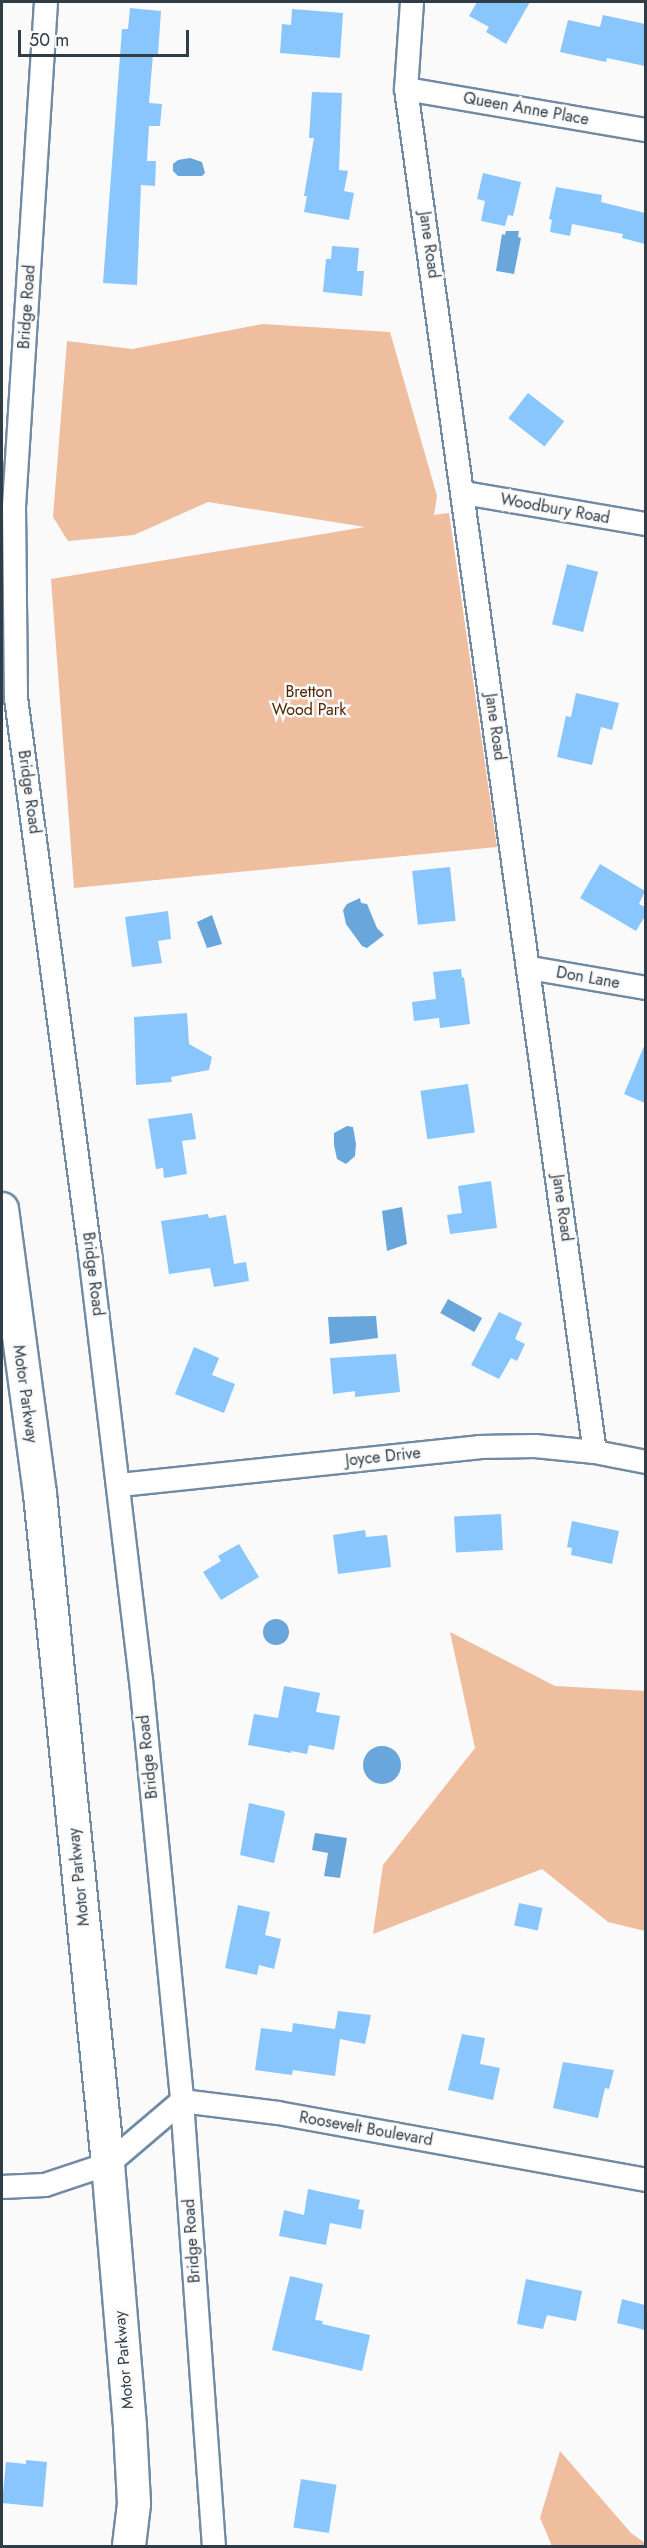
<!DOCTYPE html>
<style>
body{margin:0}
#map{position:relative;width:647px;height:2548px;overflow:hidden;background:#fafafa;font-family:Jost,sans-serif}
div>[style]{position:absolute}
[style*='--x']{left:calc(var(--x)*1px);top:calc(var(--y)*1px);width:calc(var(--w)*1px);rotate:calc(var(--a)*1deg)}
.green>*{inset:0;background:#eebe9e}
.water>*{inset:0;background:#69a6db;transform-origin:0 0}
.round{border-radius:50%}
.building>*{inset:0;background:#89c6fd;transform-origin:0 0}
.roads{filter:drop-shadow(2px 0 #718ba4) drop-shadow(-2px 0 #718ba4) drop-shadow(0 2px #718ba4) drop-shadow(0 -2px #718ba4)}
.minor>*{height:22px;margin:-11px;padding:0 11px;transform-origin:11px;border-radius:11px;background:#fff}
.secondary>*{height:32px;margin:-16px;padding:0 16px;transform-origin:16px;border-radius:16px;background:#fff}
span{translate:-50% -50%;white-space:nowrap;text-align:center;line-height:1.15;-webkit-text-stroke:5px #fafafa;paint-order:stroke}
.street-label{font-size:16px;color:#303c46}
.park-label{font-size:16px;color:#4f2500}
.frame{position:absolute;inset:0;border:3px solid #303c46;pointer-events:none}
.scale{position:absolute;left:18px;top:30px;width:171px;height:27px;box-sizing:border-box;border:3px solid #303c46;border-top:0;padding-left:8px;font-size:18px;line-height:21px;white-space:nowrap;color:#303c46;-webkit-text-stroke:4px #fafafa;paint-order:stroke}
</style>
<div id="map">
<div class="green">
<i style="clip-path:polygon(263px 324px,390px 332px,437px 496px,434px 515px,449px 513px,497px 847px,74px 888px,51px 579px,365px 527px,208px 502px,134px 535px,68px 541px,53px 517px,67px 341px,132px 349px)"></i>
<i style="clip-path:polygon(450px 1632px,555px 1686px,645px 1691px,645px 1931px,608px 1922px,542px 1869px,373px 1934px,383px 1865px,475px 1748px)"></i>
<i style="clip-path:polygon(560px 2451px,631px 2533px,645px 2543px,645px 2546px,552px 2546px,540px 2518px)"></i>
</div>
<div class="water">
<i style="clip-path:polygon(190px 158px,202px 162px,205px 173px,202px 176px,178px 176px,173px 171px,173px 164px,178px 160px)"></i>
<i style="clip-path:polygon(506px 231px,519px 231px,518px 237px,521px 238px,514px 274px,496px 271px,502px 234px,505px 235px)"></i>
<i style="clip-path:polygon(360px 898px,361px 903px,367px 904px,377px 928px,384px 935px,367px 948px,362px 946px,346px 924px,343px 910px,347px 904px)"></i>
<i style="clip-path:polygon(212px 915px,222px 944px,207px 948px,197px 922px)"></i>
<i style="clip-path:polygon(347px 1126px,353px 1127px,356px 1144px,355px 1156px,346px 1164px,337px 1159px,334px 1145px,334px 1133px)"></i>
<i style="clip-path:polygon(402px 1207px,407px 1244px,387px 1251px,382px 1211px)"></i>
<i style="left:448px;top:1299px;width:39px;height:16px;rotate:29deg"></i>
<i style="clip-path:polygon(376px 1316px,378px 1338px,330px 1344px,328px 1317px)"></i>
<i class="round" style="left:263px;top:1619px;width:26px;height:26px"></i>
<i class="round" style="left:363px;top:1746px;width:38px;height:38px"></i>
<i style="clip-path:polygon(315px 1833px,347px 1838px,340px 1878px,324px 1876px,328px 1853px,312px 1850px)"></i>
</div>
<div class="building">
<i style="clip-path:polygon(477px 2px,530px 2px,506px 44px,486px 32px,489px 27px,469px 16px)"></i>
<i style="clip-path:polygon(130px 8px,161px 11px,158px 55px,153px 54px,149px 103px,162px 104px,160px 126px,149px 126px,147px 161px,156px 161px,155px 186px,141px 185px,137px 285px,103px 283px,122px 29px,128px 29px)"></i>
<i style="clip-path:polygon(292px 9px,343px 13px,340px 58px,280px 53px,282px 24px,291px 25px)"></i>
<i style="clip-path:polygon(603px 15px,645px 24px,645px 66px,607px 58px,606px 62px,560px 52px,568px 20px,600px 27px)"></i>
<i style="clip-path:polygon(312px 92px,342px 93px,339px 170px,348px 171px,344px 191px,354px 193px,349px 220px,304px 212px,307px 196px,304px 196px,314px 138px,309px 138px)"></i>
<i style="clip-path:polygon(483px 173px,521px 182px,513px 216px,508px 215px,505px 226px,481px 221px,485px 201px,477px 199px)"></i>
<i style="clip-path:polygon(556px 187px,602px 195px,601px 202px,645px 213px,645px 244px,622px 238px,623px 234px,572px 224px,570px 236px,550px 232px,552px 220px,549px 219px)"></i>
<i style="clip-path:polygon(332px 246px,359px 248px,357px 271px,364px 271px,362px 296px,323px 292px,326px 259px,331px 259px)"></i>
<i style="left:528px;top:393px;width:46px;height:32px;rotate:38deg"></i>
<i style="left:567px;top:564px;width:32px;height:62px;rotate:14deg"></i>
<i style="clip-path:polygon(576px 693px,619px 703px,612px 730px,601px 727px,592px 765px,557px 757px,566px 716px,571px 717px)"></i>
<i style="clip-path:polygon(600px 864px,645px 891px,639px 904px,645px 907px,645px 916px,636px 931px,580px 898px)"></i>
<i style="left:450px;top:867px;width:54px;height:38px;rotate:84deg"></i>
<i style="clip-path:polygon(168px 911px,171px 939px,158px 941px,162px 963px,132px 967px,125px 917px)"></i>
<i style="clip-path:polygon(461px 969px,462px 978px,464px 977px,470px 1024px,440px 1028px,439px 1018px,414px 1021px,412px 1002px,436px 999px,433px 972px)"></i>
<i style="clip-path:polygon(187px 1013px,189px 1044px,212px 1057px,209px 1070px,171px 1077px,172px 1082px,136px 1085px,134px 1017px)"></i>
<i style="clip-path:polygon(645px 1044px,645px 1103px,624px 1094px)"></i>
<i style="left:468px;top:1084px;width:49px;height:48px;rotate:82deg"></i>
<i style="clip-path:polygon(192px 1113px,196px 1139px,182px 1141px,187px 1174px,164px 1178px,163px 1168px,156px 1169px,148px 1119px)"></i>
<i style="clip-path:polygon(491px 1181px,497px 1228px,450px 1234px,447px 1215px,462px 1213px,458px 1186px)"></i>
<i style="clip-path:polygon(208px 1214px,209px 1218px,226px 1215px,234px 1264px,246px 1262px,249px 1281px,214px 1287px,210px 1268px,169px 1274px,161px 1221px)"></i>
<i style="clip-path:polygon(499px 1312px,522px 1323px,515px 1339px,525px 1344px,517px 1361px,511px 1358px,499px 1379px,471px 1365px)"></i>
<i style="clip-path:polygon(194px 1347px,219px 1358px,212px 1375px,235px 1384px,224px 1413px,175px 1394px)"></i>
<i style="clip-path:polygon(396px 1354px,400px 1392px,355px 1397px,355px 1391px,333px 1394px,330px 1358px)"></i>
<i style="left:501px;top:1514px;width:36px;height:47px;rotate:87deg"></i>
<i style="clip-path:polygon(572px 1521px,619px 1531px,612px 1564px,571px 1555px,572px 1548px,567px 1547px)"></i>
<i style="clip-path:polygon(365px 1530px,366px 1537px,387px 1535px,391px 1567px,338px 1574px,333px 1535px)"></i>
<i style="clip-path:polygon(239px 1544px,259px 1577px,221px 1600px,203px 1572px,221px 1561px,218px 1556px)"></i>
<i style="clip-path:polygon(284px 1686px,320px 1693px,316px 1712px,340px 1716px,334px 1750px,309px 1745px,307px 1754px,291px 1751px,291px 1753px,248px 1745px,254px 1714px,278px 1718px)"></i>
<i style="clip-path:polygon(249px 1803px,284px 1811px,285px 1814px,274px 1863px,240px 1855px)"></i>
<i style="left:519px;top:1903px;width:24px;height:23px;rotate:12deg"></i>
<i style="clip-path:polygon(238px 1905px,270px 1912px,265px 1935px,281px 1939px,274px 1969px,259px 1965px,257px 1975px,225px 1968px)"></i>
<i style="clip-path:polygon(338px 2011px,371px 2015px,365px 2044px,340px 2039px,335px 2076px,293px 2070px,292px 2075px,255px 2070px,261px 2028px,292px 2032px,293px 2023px,335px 2029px)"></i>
<i style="clip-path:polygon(462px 2034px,485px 2038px,480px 2064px,500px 2068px,493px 2100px,448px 2090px)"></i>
<i style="clip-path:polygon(563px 2062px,614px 2070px,609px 2089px,605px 2088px,598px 2118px,553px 2108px)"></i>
<i style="clip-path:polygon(308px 2189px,360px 2200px,358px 2209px,364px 2210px,361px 2229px,330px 2223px,326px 2245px,279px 2236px,284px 2210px,304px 2215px)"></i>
<i style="clip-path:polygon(290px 2276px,323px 2284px,315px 2320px,323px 2321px,322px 2324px,370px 2335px,362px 2371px,272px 2350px)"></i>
<i style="clip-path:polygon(526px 2279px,582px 2291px,576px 2321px,547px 2315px,543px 2329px,517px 2324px)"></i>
<i style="clip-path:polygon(622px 2299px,645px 2305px,645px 2330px,617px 2323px)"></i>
<i style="clip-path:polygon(26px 2460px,47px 2462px,43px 2507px,2px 2503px,6px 2462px,26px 2464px)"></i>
<i style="left:301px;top:2479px;width:36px;height:49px;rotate:9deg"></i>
</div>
<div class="roads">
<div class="minor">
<i style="--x:46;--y:2;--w:505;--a:93.63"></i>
<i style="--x:14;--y:506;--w:192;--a:89.4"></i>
<i style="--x:16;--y:698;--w:560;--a:82.41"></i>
<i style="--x:90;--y:1253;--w:430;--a:83.2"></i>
<i style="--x:141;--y:1680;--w:423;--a:84.4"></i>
<i style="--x:182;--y:2101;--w:446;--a:85.9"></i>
<i style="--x:412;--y:2;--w:87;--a:93.9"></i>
<i style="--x:406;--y:89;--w:1376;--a:82.11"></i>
<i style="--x:406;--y:89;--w:243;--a:9.7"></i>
<i style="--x:464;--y:493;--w:185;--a:9.7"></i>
<i style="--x:530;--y:968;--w:118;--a:9.8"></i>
<i style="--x:120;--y:1485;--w:361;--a:-6"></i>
<i style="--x:479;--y:1447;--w:56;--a:-1"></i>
<i style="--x:535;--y:1446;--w:60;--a:5.7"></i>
<i style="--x:595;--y:1452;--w:52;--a:11.1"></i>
<i style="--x:2;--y:2187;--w:43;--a:-2.7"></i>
<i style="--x:45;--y:2185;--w:66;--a:-18.4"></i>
<i style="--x:108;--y:2164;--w:97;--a:-40.4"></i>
<i style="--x:182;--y:2101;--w:97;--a:7.1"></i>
<i style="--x:278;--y:2113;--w:374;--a:10.3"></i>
</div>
<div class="secondary">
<i style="--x:2;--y:1209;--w:288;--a:82.4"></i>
<i style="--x:40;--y:1494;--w:673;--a:84.2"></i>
<i style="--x:108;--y:2164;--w:264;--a:85.2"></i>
<i style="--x:130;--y:2427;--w:77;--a:87"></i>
<i style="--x:134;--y:2504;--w:42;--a:96.8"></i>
</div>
</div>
<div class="street-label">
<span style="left:526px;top:109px;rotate:10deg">Queen Anne Place</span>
<span style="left:429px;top:245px;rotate:82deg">Jane Road</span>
<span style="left:27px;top:307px;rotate:-86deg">Bridge Road</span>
<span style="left:555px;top:509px;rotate:10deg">Woodbury Road</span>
<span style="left:495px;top:727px;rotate:82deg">Jane Road</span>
<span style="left:29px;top:792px;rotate:82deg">Bridge Road</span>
<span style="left:588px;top:978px;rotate:10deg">Don Lane</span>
<span style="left:562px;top:1208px;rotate:82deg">Jane Road</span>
<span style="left:93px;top:1274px;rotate:83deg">Bridge Road</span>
<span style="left:25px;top:1394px;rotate:82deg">Motor Parkway</span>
<span style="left:383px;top:1457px;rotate:-6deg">Joyce Drive</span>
<span style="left:148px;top:1757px;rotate:-96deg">Bridge Road</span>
<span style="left:79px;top:1877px;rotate:-96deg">Motor Parkway</span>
<span style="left:366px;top:2129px;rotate:10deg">Roosevelt Boulevard</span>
<span style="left:192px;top:2241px;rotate:-94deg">Bridge Road</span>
<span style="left:124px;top:2360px;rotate:-95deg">Motor Parkway</span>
</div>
<div class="park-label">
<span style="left:309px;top:701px">Bretton<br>Wood Park</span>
</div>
<div class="frame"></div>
<div class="scale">50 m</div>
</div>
